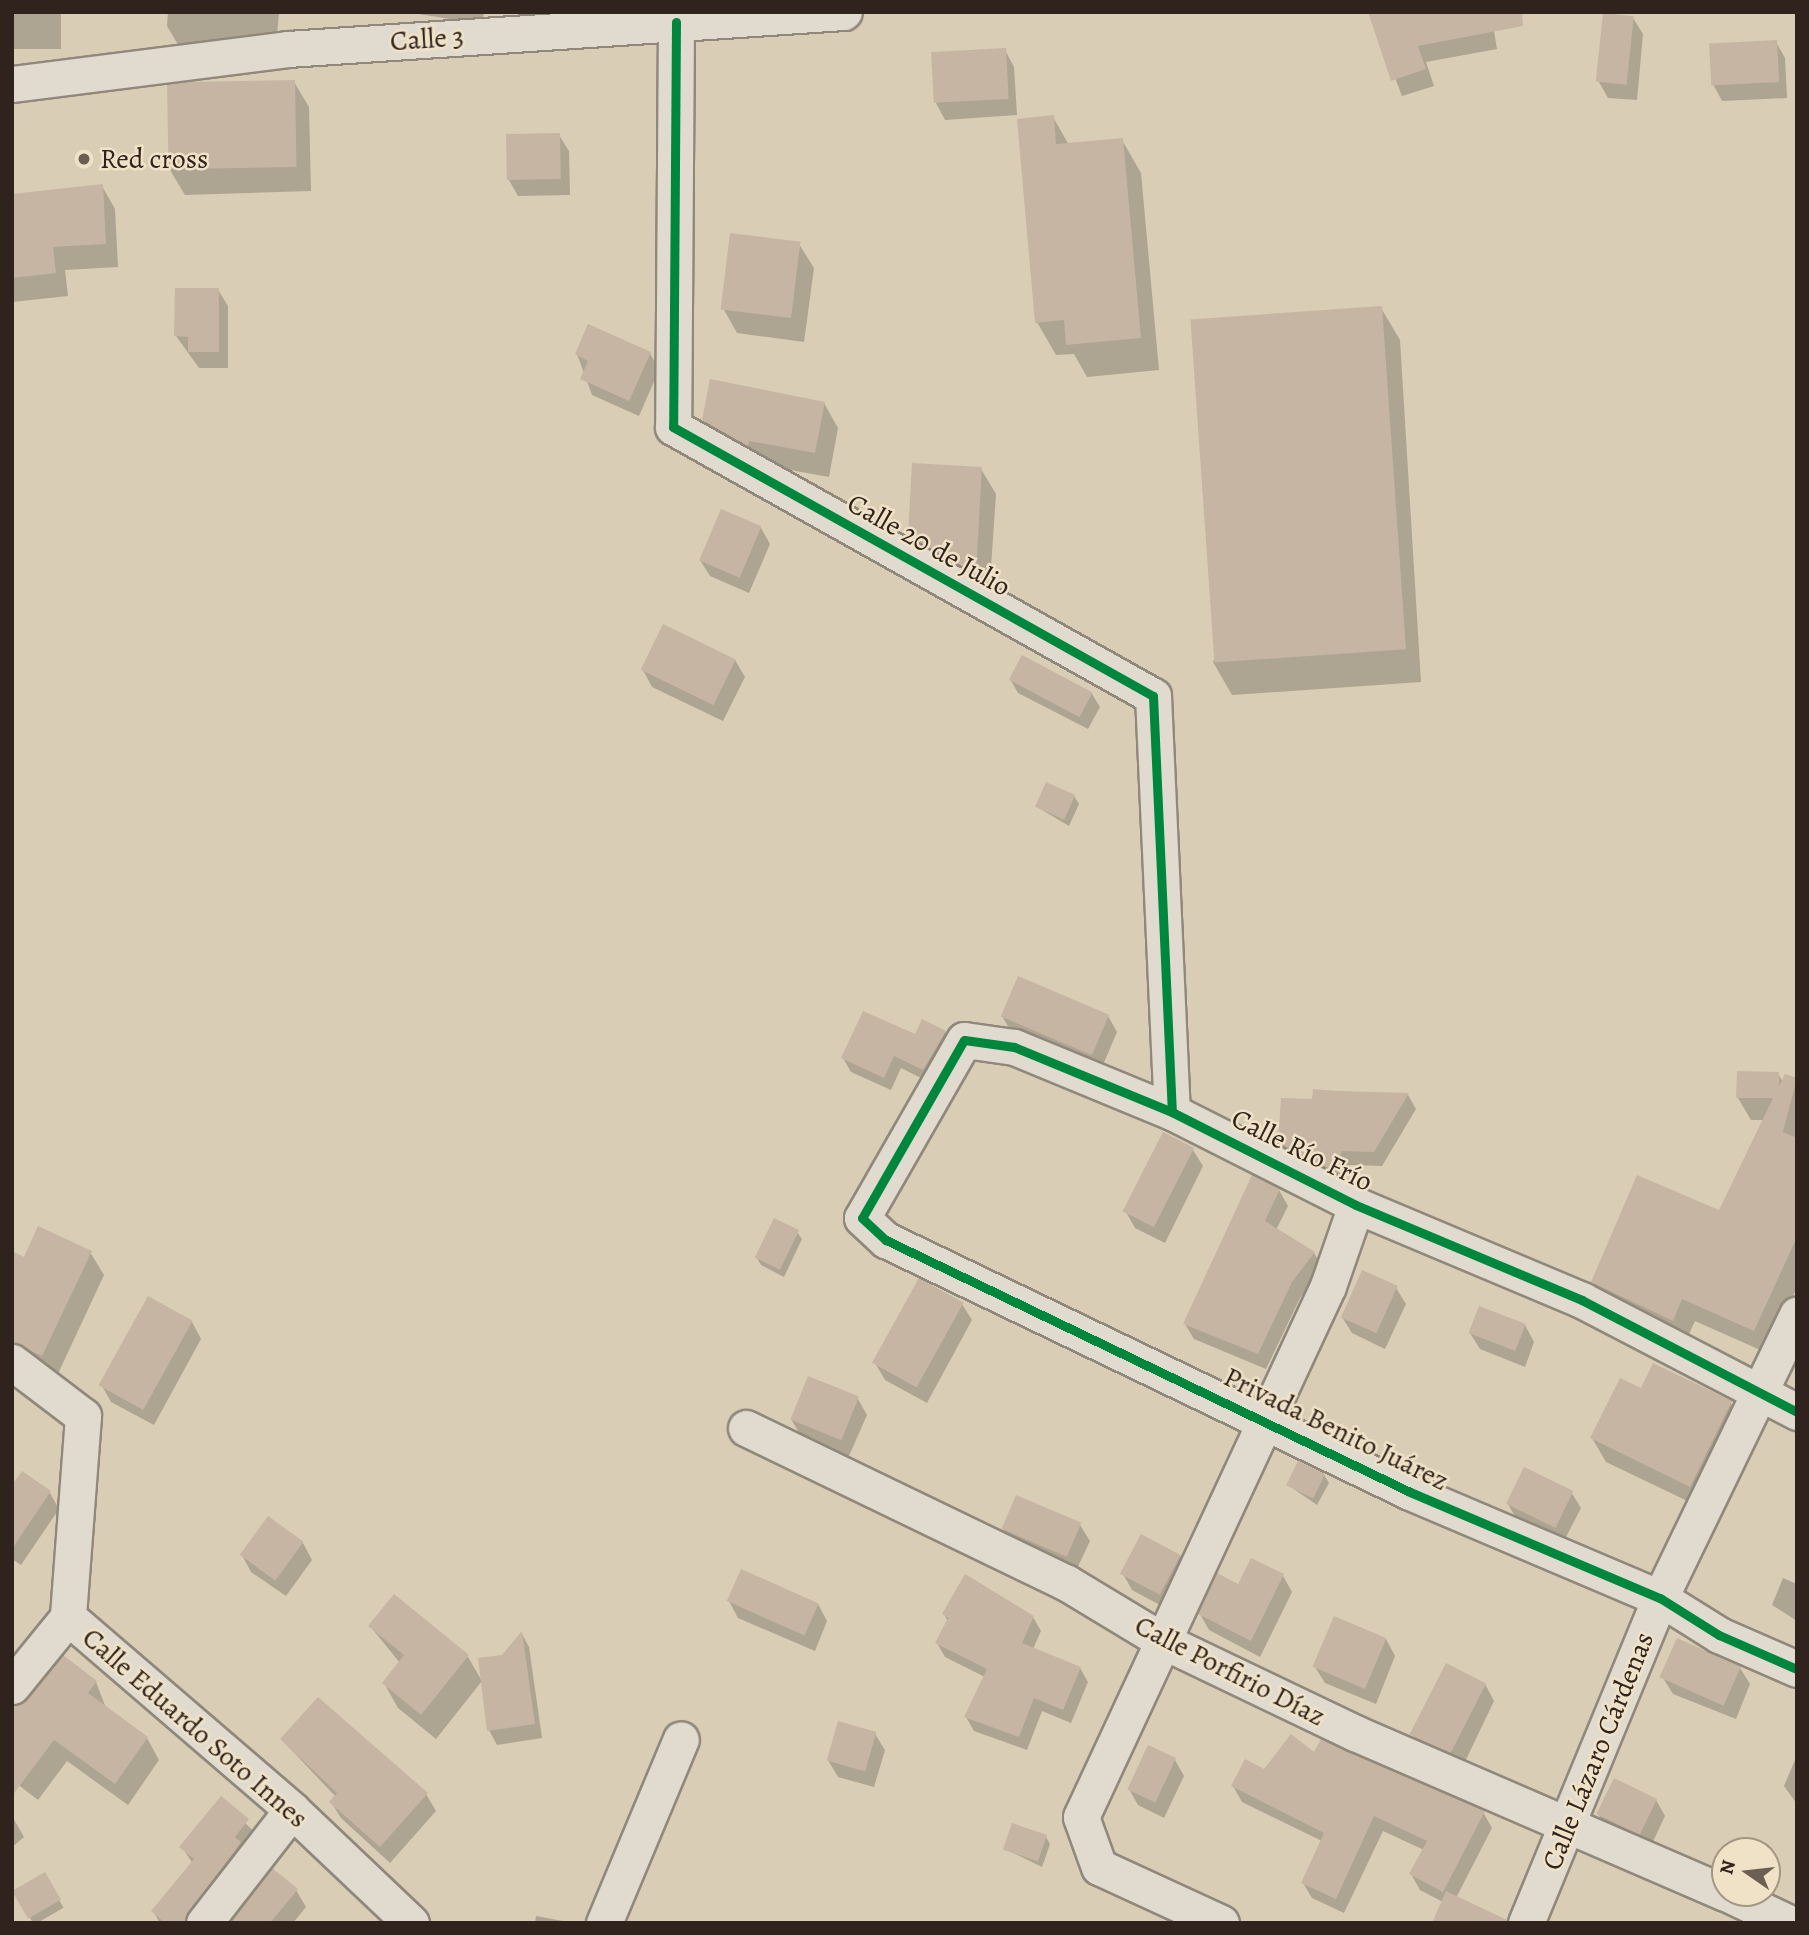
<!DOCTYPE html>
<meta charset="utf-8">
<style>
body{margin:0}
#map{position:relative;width:1809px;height:1935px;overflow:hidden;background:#d9cdb6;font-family:Alegreya,serif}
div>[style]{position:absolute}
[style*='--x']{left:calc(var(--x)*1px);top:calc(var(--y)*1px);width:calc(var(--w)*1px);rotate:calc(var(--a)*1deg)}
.shadow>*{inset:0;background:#0003;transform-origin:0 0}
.building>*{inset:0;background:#c5b5a2;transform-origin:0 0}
.roads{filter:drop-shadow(2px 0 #90887b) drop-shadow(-2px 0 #90887b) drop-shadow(0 2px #90887b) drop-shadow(0 -2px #90887b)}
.street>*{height:35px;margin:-17.5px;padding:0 17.5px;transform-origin:17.5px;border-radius:17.5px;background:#e1dbcf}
.cycleway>*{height:9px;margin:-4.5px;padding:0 4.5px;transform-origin:4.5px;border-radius:4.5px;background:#00873e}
.dots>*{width:19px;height:19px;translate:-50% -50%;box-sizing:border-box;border:4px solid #efe2c6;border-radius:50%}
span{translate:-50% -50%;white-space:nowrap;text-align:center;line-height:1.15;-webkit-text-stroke:5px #efe2c6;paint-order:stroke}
.street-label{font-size:28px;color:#30231e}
.poi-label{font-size:28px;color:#30231e}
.left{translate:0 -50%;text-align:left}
.frame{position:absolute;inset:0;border:14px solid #30231e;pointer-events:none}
.north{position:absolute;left:1711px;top:1837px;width:70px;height:70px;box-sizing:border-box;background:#efe2c6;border:2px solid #a39683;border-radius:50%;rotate:284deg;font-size:19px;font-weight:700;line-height:28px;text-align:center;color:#30231e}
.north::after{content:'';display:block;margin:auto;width:24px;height:32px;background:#6b5e53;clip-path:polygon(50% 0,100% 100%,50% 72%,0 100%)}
</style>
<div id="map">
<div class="shadow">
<i style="left:12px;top:12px;width:49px;height:37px"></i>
<i style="clip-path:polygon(168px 12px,279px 12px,276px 48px,180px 48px,167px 26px)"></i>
<i style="clip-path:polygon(406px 12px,484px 12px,482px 24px)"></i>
<i style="clip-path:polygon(1370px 12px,1491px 12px,1497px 49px,1426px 62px,1434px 86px,1402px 96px)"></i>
<i style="clip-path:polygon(1633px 18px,1643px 34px,1637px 100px,1608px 98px,1599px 82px)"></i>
<i style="clip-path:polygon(1776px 42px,1785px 58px,1787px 98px,1722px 101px,1713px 84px)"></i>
<i style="clip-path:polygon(1005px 50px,1014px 67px,1017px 115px,945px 120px,936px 103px)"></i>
<i style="clip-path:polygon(294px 82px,309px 107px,311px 191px,185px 195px,170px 170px)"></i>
<i style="clip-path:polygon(1053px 117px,1069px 145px,1122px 140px,1141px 173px,1159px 370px,1087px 377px,1074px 354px,1056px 355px,1037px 322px)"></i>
<i style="clip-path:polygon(559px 135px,569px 151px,570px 195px,518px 196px,509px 180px)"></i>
<i style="clip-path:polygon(102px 186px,115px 209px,118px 267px,65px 270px,68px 296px,12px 302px,12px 196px)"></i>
<i style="clip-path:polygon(799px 244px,814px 268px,804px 342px,737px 333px,723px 308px)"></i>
<i style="clip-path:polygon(218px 290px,228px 306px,228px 368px,199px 368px,176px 336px)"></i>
<i style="clip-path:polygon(1381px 308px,1400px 340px,1421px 682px,1232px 695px,1213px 662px)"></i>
<i style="clip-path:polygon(650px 353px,659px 370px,639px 416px,592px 395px,577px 354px)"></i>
<i style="clip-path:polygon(824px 403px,838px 428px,829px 477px,763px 465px,719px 445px,704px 420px)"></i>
<i style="clip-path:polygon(981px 469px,996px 494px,989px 597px,924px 560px,909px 535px)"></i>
<i style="clip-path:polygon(761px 528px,770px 544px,749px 593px,710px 576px,700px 560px)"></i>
<i style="clip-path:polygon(735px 660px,745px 677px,723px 721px,652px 687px,643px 670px)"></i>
<i style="clip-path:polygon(1010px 679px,1092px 694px,1100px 707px,1088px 729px,1018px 693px)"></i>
<i style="clip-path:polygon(1074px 796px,1079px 804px,1069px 826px,1037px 807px)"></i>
<i style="clip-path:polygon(1002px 1016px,1108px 1016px,1117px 1032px,1100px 1072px,1012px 1033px)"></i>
<i style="clip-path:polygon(945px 1032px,953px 1045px,931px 1083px,901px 1068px,891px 1090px,851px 1072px,843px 1058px)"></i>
<i style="clip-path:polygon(1778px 1074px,1783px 1082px,1797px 1082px,1797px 1287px,1767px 1353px,1695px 1321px,1685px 1343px,1606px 1304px,1593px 1282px,1720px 1212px,1764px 1120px,1751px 1120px,1738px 1098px)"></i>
<i style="clip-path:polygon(1408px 1095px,1416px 1109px,1382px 1166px,1350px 1165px,1342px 1184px,1289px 1158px,1280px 1143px,1313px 1101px)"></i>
<i style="clip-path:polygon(1193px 1150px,1203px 1166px,1165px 1243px,1135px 1228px,1126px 1212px)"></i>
<i style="clip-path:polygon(1279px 1190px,1288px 1206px,1276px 1230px,1314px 1253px,1323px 1268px,1300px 1298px,1266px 1369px,1194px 1339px,1185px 1324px)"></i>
<i style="clip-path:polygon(797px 1232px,802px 1239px,784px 1277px,761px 1265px,757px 1258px)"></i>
<i style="clip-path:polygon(90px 1252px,104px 1275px,56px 1378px,31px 1365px,17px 1342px,25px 1259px)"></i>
<i style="clip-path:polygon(1396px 1288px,1406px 1304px,1385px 1349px,1352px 1333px,1342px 1317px)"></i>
<i style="clip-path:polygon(962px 1304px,972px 1320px,927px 1403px,885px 1380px,875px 1363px)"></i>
<i style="clip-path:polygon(192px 1322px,201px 1339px,154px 1425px,111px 1402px,102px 1386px)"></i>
<i style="clip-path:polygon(1525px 1325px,1534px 1342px,1525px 1367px,1480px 1349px,1470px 1333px)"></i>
<i style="clip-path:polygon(1642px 1390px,1730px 1402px,1744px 1425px,1704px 1509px,1606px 1462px,1592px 1438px)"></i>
<i style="clip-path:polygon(858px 1399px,867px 1415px,849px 1456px,801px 1436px,791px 1419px)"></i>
<i style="clip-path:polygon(1324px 1475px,1329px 1483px,1317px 1505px,1288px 1485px)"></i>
<i style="clip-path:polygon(12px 1489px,50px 1493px,59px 1509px,21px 1565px,12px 1559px)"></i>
<i style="clip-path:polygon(1571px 1492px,1581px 1508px,1563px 1543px,1517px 1520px,1508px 1504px)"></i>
<i style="clip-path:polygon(1017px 1497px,1080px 1525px,1090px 1541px,1074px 1575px,1013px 1545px,1003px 1529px)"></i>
<i style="clip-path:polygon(303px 1543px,312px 1560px,286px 1596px,251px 1572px,242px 1555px)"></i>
<i style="clip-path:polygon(1180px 1556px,1189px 1572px,1171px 1611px,1132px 1590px,1123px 1574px)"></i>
<i style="clip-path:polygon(1283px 1576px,1292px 1592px,1260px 1657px,1209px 1630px,1200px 1614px)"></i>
<i style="clip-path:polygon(1783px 1578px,1797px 1584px,1797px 1621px,1772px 1605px)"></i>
<i style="clip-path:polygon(729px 1601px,818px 1604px,827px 1621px,815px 1651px,738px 1618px)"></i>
<i style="clip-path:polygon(944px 1614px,1033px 1617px,1041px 1631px,1033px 1649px,1080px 1668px,1088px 1682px,1071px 1723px,1042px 1711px,1027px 1750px,974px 1731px,966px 1717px,985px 1677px,945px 1657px,937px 1643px,948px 1622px)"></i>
<i style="clip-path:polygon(370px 1626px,468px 1657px,482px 1681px,436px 1739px,398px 1708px,384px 1683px,400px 1663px)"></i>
<i style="clip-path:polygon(522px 1634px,529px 1647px,542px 1738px,497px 1745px,489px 1730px,503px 1657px)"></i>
<i style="clip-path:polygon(1386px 1639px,1395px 1656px,1376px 1704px,1325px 1683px,1315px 1667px)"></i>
<i style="clip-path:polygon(1740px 1668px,1750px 1684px,1736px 1719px,1673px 1694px,1663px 1678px)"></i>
<i style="clip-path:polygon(96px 1682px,106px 1708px,147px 1738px,159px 1760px,128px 1805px,67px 1761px,38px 1800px,12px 1780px,12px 1705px)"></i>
<i style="clip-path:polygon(1485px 1684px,1494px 1701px,1462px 1768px,1422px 1752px,1413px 1735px)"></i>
<i style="clip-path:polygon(875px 1734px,885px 1750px,874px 1787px,838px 1777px,828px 1760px)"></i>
<i style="clip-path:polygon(282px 1740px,426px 1794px,436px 1811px,390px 1863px,341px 1818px,331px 1802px,336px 1797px)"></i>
<i style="clip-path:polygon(1314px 1755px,1483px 1812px,1492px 1828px,1456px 1898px,1443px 1902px,1420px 1890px,1411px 1874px,1424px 1850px,1383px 1831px,1344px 1913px,1312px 1898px,1303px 1883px,1322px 1841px,1242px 1802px,1233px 1786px)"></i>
<i style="clip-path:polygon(1797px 1755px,1797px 1804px,1784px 1786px)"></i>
<i style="clip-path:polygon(1175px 1760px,1184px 1776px,1164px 1818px,1138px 1805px,1129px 1789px)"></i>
<i style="clip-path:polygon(221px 1798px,256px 1834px,202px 1923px,160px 1923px,153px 1911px,193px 1864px,182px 1847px)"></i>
<i style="clip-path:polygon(1656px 1800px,1665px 1816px,1649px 1850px,1608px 1830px,1598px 1814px)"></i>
<i style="clip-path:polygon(12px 1816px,24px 1837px,12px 1847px)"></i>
<i style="clip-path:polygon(1046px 1837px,1050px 1844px,1042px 1867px,1005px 1849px)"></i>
<i style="left:44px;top:1874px;width:39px;height:34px;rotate:60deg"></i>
<i style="clip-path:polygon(296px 1890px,306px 1907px,293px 1923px,232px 1923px)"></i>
<i style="clip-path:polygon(536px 1916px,574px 1923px,535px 1923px)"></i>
</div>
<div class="building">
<i style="clip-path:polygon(1368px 12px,1522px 12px,1523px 26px,1418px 46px,1426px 69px,1391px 81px)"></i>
<i style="left:1603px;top:13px;width:31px;height:69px;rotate:6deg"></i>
<i style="left:1777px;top:40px;width:42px;height:68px;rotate:87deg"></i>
<i style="left:1006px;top:48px;width:51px;height:75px;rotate:87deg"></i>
<i style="left:295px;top:80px;width:87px;height:128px;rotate:89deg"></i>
<i style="clip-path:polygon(1054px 115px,1056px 144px,1123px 138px,1141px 338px,1066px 345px,1064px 320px,1035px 323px,1017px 119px)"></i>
<i style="left:560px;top:133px;width:46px;height:54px;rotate:89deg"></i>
<i style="clip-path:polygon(103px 184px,106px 244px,53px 247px,56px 273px,12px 278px,12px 194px)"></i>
<i style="left:730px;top:233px;width:71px;height:77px;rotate:7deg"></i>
<i style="clip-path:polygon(175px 288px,219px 288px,219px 352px,188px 352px,188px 337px,174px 336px)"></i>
<i style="left:1382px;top:306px;width:344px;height:192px;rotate:86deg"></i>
<i style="clip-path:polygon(588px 324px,651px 352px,629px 401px,580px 379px,588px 361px,575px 354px)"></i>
<i style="clip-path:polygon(710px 379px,825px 402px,815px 453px,749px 441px,748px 446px,702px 420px)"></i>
<i style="clip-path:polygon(912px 463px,982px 467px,976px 574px,908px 535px)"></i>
<i style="left:721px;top:509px;width:44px;height:56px;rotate:23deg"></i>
<i style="left:663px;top:624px;width:81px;height:51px;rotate:26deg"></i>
<i style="left:1022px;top:655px;width:80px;height:28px;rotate:28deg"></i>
<i style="left:1046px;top:782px;width:32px;height:27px;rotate:24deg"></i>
<i style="left:1018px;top:976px;width:99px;height:44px;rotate:23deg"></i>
<i style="clip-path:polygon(863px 1011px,915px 1034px,922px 1019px,946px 1031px,923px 1070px,894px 1056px,884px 1078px,841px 1058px)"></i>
<i style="clip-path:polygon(1737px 1071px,1779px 1072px,1779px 1086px,1785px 1074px,1797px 1078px,1783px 1132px,1797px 1138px,1797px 1237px,1754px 1331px,1682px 1299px,1673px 1321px,1591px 1282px,1637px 1175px,1719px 1210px,1773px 1098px,1736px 1098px)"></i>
<i style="clip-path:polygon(1313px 1089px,1338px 1091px,1409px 1093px,1374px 1152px,1342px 1151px,1334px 1171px,1278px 1143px,1281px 1098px,1312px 1099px)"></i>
<i style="left:1163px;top:1132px;width:35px;height:89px;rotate:27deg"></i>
<i style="clip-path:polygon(1252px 1175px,1280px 1189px,1265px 1221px,1315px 1252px,1292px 1282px,1258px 1354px,1183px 1324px)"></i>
<i style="left:774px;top:1218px;width:28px;height:44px;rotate:26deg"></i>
<i style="clip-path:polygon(38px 1226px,92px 1251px,42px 1356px,12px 1342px,12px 1251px,24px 1257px)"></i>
<i style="left:1362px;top:1270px;width:39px;height:52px;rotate:24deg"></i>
<i style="left:919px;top:1278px;width:51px;height:97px;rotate:29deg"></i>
<i style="left:148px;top:1296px;width:51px;height:102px;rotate:29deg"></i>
<i style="left:1479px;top:1306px;width:50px;height:29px;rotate:21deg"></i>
<i style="clip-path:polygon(1653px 1363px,1732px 1401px,1690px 1487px,1590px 1438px,1620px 1378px,1641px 1388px)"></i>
<i style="left:808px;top:1376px;width:55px;height:47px;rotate:22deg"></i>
<i style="left:1298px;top:1461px;width:30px;height:27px;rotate:26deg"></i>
<i style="left:1524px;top:1467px;width:55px;height:41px;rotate:26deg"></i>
<i style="clip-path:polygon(22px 1471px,51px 1491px,12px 1549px,12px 1485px)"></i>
<i style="left:1016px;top:1495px;width:71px;height:37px;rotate:23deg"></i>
<i style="left:268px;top:1516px;width:44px;height:48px;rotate:36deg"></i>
<i style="left:1141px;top:1534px;width:45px;height:45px;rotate:28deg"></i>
<i style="clip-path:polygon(1251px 1558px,1284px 1574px,1251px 1641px,1198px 1614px,1217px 1573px,1238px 1584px)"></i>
<i style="left:741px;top:1569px;width:85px;height:35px;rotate:24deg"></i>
<i style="clip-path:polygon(965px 1574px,1034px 1616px,1022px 1643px,1081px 1667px,1063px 1710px,1034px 1698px,1019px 1737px,964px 1717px,987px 1669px,935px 1643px,948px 1618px,942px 1614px)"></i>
<i style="clip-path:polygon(394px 1594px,469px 1655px,421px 1715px,382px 1683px,404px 1655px,368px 1626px)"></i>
<i style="left:1334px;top:1616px;width:57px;height:55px;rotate:23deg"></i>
<i style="clip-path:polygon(522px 1631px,535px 1724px,487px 1731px,478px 1658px,502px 1655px)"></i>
<i style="left:1677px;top:1638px;width:70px;height:43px;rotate:24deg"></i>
<i style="clip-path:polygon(63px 1655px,97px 1681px,88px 1693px,148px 1737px,115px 1784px,54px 1740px,12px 1796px,12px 1706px,28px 1699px)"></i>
<i style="left:1446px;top:1663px;width:45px;height:80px;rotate:27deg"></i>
<i style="clip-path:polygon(318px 1697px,428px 1793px,380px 1847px,329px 1802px,337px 1793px,280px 1739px)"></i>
<i style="left:838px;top:1721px;width:40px;height:41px;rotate:16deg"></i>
<i style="clip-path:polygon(1291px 1734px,1314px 1752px,1321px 1739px,1485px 1811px,1443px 1892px,1409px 1874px,1427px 1841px,1374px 1816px,1336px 1899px,1301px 1883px,1324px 1833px,1231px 1786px,1245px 1759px,1264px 1769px)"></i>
<i style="left:1148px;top:1745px;width:31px;height:49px;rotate:25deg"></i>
<i style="left:1614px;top:1778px;width:48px;height:40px;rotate:26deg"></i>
<i style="clip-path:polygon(221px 1796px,249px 1819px,235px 1837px,241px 1842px,184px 1923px,165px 1923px,151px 1911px,194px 1859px,179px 1847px)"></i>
<i style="left:1012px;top:1823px;width:37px;height:28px;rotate:19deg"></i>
<i style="clip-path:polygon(272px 1868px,298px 1889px,270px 1923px,230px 1923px)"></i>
<i style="left:45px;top:1872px;width:32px;height:38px;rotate:60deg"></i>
<i style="clip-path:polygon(1446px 1891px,1507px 1920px,1506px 1923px,1432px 1923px)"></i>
</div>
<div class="roads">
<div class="street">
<i style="--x:676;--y:22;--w:405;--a:90.4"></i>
<i style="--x:673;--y:427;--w:550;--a:29.27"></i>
<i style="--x:1153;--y:696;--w:416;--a:87.4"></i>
<i style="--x:12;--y:84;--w:278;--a:-7.2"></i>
<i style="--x:288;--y:49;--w:557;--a:-3.81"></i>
<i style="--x:12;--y:1362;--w:89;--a:37.3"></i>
<i style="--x:83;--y:1416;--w:202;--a:94.3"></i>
<i style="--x:68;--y:1617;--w:296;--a:40.7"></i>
<i style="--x:292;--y:1810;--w:164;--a:43.5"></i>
<i style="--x:1797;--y:1412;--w:242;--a:-152.5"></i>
<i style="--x:1582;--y:1300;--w:245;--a:-157.2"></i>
<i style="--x:1356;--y:1205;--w:206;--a:-153.2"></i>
<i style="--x:1172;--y:1112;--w:171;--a:-157.6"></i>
<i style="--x:1014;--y:1047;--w:50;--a:-172"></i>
<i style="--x:964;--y:1040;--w:205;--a:119.8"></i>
<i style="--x:862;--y:1218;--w:33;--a:43"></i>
<i style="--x:886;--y:1240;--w:581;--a:25.68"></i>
<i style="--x:1410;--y:1492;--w:272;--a:23"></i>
<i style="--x:1660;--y:1598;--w:70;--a:32.1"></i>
<i style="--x:1719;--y:1635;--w:85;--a:23.6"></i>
<i style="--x:746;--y:1428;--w:356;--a:25.8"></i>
<i style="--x:1067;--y:1583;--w:112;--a:31.1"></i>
<i style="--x:1163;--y:1641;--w:213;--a:25.6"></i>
<i style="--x:1355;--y:1733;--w:403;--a:23.4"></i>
<i style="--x:12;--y:1686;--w:89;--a:-50.9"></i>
<i style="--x:1726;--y:1893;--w:70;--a:25.5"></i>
<i style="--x:204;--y:1923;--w:143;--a:-52.1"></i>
<i style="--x:604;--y:1923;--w:199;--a:-67.3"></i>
<i style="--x:1221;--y:1923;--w:134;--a:-155.3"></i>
<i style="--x:1099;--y:1867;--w:53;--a:-109.8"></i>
<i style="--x:1081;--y:1817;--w:586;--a:-65.05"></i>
<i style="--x:1328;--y:1286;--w:86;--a:-70.9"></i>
<i style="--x:1526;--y:1923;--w:352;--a:-67.6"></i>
<i style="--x:1660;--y:1598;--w:315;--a:-64.2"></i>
</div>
</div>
<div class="cycleway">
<i style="--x:676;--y:22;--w:405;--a:90.4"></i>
<i style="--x:673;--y:427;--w:550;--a:29.27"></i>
<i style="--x:1153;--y:696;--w:416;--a:87.4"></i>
<i style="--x:1797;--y:1412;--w:242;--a:-152.5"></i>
<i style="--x:1582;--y:1300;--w:245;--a:-157.2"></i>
<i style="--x:1356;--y:1205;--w:206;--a:-153.2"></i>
<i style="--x:1172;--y:1112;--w:171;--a:-157.6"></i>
<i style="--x:1014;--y:1047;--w:50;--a:-172"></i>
<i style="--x:964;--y:1040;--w:205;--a:119.8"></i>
<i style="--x:862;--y:1218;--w:33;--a:43"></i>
<i style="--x:886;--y:1240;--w:581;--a:25.68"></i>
<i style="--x:1410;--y:1492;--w:272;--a:23"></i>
<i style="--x:1660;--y:1598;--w:70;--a:32.1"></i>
<i style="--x:1719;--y:1635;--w:85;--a:23.6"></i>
</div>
<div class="dots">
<i style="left:84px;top:159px;background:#6b5e53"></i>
</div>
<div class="street-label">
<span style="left:427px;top:39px;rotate:-4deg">Calle 3</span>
<span style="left:929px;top:545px;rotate:29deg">Calle 20 de Julio</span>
<span style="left:1302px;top:1150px;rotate:26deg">Calle Río Frío</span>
<span style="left:1336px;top:1429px;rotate:26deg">Privada Benito Juárez</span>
<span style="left:1230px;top:1671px;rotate:27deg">Calle Porfirio Díaz</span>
<span style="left:195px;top:1728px;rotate:41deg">Calle Eduardo Soto Innes</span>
<span style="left:1598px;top:1751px;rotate:-68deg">Calle Lázaro Cárdenas</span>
</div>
<div class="poi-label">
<span class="left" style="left:100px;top:159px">Red cross</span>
</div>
<div class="frame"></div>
<div class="north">N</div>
</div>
